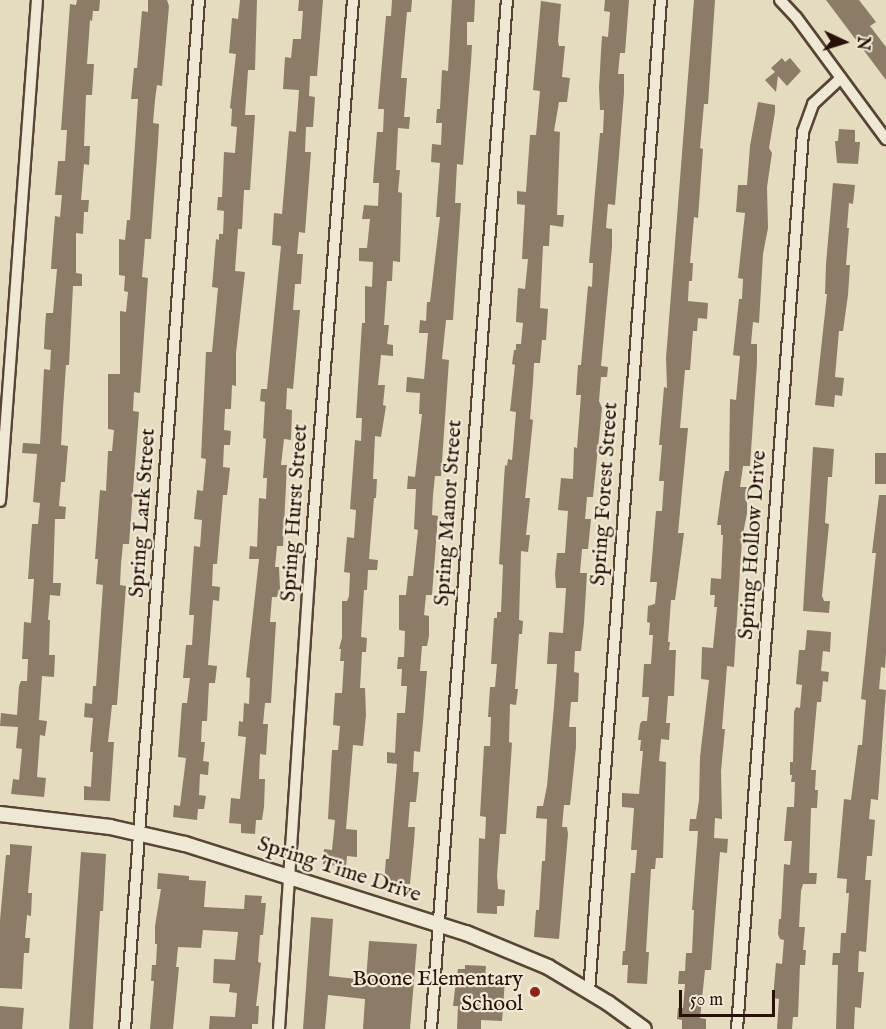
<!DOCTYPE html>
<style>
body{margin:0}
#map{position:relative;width:886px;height:1029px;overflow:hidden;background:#e5dcbf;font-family:"IM FELL English",serif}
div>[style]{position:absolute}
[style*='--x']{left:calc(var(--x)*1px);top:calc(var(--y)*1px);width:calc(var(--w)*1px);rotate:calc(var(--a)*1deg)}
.building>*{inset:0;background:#8b7b67;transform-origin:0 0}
.roads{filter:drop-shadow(2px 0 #584435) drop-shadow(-2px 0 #584435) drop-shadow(0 2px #584435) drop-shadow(0 -2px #584435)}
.minor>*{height:10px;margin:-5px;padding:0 5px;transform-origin:5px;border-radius:5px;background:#eee8d5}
.tertiary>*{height:14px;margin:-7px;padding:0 7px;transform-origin:7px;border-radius:7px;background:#eee8d5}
.dots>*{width:16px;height:16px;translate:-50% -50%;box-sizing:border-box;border:3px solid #eee8d5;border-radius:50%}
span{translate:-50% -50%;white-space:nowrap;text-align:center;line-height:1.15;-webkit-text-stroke:4.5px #eee8d5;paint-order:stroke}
.street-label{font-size:22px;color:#291107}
.poi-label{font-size:22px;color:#291107}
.right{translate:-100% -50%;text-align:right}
.north{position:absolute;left:814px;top:12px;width:60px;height:60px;-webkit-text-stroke:4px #eee8d5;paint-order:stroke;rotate:94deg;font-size:16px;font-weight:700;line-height:24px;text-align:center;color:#291107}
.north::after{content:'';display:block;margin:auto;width:21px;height:27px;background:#291107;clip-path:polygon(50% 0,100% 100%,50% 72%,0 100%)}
.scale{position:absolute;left:679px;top:990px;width:96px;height:27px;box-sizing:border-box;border:3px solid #291107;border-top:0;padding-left:8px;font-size:18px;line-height:21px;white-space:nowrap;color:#291107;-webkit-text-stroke:4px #eee8d5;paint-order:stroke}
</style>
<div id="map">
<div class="building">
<i style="clip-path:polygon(77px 0,100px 0,99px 11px,93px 11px,92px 21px,90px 20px,87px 64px,94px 64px,92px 95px,86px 95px,84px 146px,90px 146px,89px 165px,84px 164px,81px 200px,89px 200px,88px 212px,84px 212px,83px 234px,76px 233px,76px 273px,82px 274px,82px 286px,73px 286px,69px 365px,66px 365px,63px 409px,61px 445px,68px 446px,65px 482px,61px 482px,59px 506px,66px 507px,65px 519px,55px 519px,53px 583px,61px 583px,60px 596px,50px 595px,48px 620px,50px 620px,49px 655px,55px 655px,54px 677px,42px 676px,39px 720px,47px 721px,45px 736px,40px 735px,37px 777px,46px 778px,44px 797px,11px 794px,13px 779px,19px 780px,22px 749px,16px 748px,18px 727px,0 726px,1px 713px,17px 715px,19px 686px,21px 681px,27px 681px,28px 659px,22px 659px,23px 643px,24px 622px,31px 623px,34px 579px,28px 579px,32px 524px,38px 524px,40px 503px,33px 502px,37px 454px,22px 453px,23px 443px,40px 444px,44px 369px,50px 370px,51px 350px,44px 349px,45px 327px,46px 313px,53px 313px,57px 269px,51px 269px,52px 253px,55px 216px,60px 217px,62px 195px,55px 195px,58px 161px,65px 161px,67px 130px,61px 130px,70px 4px,76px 5px)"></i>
<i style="clip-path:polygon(148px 0,167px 0,169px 6px,162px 86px,157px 85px,155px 100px,153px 123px,159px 124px,158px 143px,151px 239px,145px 239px,144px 254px,142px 277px,148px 278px,140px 393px,134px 392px,133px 411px,139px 412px,129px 544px,123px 544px,121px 564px,120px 585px,126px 586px,117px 705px,112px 705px,108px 742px,114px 742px,110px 801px,84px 800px,84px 786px,91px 787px,93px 752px,90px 752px,93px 718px,84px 717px,85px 703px,92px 704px,93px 686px,96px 686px,103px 585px,96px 584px,98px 559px,95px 559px,100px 490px,106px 491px,108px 451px,112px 451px,114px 430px,108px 429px,108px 374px,120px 374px,120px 311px,126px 312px,128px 292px,124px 291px,125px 276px,119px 275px,119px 239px,125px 240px,127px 220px,130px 220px,138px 99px,131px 99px,134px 68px,137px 68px,142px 11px,148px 12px)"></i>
<i style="clip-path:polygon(240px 0,257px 0,255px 70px,248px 70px,245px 115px,255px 115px,250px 190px,244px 190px,242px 229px,238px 229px,235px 271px,245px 272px,236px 353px,236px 386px,232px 385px,231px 409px,225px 409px,224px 430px,231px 431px,230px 445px,224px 445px,223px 467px,230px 468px,227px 495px,223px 495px,217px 564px,213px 564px,212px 586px,220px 587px,219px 601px,213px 600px,208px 665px,217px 666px,215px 683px,209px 683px,207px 721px,202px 721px,201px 742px,205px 742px,203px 761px,209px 762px,208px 775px,200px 774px,199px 795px,206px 796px,204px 809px,198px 809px,197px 820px,173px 817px,174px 805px,180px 806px,186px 758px,178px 757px,182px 703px,187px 703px,190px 678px,183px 678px,186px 645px,192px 645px,194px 615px,189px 615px,194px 546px,200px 547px,202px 520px,194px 519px,195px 509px,197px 490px,203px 491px,206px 459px,201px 458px,206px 352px,212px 352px,218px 288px,212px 287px,216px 239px,219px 240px,219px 234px,223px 234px,224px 211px,217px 210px,218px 197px,222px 197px,224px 152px,235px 153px,237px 127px,231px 126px,232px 109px,230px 108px,236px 54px,229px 53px,232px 18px,238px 19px)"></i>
<i style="clip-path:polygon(299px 0,323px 0,317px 76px,310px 76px,309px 96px,315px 97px,313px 127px,306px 127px,305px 152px,311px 152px,305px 233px,299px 232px,297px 254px,303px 254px,301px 284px,295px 284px,293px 310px,300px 310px,293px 389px,287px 388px,286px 409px,292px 410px,291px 440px,284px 439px,281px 465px,287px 465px,283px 546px,277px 546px,275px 567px,279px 567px,280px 589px,277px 597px,272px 597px,270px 622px,276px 622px,271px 703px,265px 703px,263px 724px,268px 724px,266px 755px,260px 754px,259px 779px,265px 779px,264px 807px,262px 820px,256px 820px,255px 834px,241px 833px,241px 824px,229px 823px,231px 798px,240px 799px,246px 737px,238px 736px,239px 721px,243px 722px,244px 703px,249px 704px,250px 678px,246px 677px,259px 559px,249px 559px,250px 546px,257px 547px,259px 498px,266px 499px,267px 478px,263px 478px,266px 439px,263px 438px,265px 402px,260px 401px,261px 389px,267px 389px,281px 246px,272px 245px,274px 213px,282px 214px,289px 131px,296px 132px,299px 90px,283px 89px,285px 57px,291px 58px,293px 39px,301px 39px,303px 11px,298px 11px)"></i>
<i style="clip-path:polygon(392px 0,412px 0,411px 12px,407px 12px,401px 78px,407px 78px,404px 117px,410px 117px,409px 129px,398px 128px,396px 170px,400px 170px,398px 192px,402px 193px,400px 262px,393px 261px,392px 281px,387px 281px,384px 325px,389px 325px,387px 344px,393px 345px,393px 356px,381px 355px,378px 385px,385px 385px,383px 405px,386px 406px,381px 437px,375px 436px,373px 479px,377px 479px,376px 498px,374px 498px,369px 559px,378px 560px,377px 570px,368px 570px,367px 590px,364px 590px,361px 637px,367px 638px,366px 652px,362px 652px,360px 688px,365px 688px,366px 715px,363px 746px,353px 745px,346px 829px,357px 830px,357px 857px,347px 856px,346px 867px,323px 864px,324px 849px,332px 850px,335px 820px,328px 819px,332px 750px,338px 750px,340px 726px,333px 725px,335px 693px,342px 693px,344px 661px,340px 661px,341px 649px,339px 649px,342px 638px,342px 601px,347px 601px,349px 596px,350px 573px,344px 572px,347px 537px,354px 538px,356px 510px,350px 509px,355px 440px,361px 441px,362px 418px,356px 418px,362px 323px,365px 323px,365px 286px,372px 287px,373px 262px,359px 261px,359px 248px,367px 248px,370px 219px,362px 219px,364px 205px,378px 206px,379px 183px,373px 183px,374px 168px,377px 132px,383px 132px,384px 109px,378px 109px,386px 16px,391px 16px)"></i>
<i style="clip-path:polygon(452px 0,475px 0,474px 22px,467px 22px,467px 45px,472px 45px,471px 62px,463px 165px,457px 164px,455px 203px,461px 203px,453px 320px,446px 320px,442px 359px,449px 360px,441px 476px,435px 476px,433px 495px,432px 515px,438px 516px,432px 595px,426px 595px,424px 615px,429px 616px,429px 636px,427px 646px,422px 646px,420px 671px,427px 671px,423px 722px,420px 752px,414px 751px,413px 772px,419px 772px,416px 802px,410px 802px,408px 827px,415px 827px,414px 842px,410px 884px,384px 883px,386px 859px,389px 859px,397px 764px,387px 763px,387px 752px,395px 753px,397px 713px,405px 713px,407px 686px,401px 686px,402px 669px,397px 669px,398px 657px,404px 657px,405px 631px,399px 630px,399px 595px,406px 595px,408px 576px,413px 576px,418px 530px,414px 529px,416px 489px,407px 489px,408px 476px,415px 477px,422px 414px,419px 414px,420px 393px,406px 392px,407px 377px,424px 379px,428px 333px,419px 333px,420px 320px,426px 321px,427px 302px,430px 302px,440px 217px,436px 217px,440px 163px,431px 162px,432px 144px,441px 145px,442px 123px,436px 123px,437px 109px,440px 109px,442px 70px,448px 71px)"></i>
<i style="clip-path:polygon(605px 0,629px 0,625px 53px,620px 53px,618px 74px,624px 74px,624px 93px,615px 205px,608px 204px,606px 228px,612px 229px,612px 247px,601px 366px,608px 367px,607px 377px,601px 377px,599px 401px,602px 408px,593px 497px,587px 497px,585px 519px,591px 519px,588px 549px,582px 549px,580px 573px,587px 573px,584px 623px,581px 651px,575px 651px,574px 672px,579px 673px,578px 702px,571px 702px,569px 727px,576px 727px,576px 747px,570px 805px,564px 805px,562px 827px,567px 827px,568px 834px,559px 939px,534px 937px,536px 910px,539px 910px,542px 861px,545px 861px,547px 819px,536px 818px,537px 806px,543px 806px,547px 786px,554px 706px,557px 664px,547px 664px,549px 632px,563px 633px,566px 588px,556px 588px,555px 574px,557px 553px,565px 553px,568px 511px,558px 510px,561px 478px,573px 479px,574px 447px,577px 448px,581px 395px,576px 395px,578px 365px,581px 365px,588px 286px,592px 287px,593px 263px,589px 263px,600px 133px,603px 133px,604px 110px,600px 110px,599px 88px,601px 51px,602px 36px,608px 37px,610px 12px,604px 11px)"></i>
<i style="clip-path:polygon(694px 0,715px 0,708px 104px,704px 104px,700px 148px,703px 149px,698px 218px,694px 217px,690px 263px,693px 263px,692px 281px,689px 281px,688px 301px,708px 303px,707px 319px,698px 318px,697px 331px,693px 331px,690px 370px,685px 370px,680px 428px,688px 428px,678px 533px,684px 533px,675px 600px,671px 600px,668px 642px,670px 642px,669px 650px,676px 650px,674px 696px,668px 696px,666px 723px,670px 723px,669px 740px,661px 739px,659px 761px,666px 762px,663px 858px,656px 858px,655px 869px,651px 869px,646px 952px,649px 952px,647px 984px,627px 983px,628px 965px,622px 965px,623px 951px,625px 951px,631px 873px,635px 873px,637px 850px,631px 850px,634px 808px,622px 807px,622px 793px,639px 794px,643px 751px,640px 751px,641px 740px,638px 740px,640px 724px,642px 721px,647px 721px,649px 697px,642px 697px,644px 664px,651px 664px,653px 635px,649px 635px,650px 623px,647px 622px,648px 606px,655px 604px,657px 582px,650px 582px,656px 511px,662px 511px,664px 481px,659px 481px,662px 445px,659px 445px,664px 387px,667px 388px,666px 358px)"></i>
<i style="clip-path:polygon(826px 0,859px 0,876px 22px,870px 26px,886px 47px,886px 80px)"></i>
<i style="clip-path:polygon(541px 1px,561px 4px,558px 41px,559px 46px,565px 46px,562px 77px,570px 78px,567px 102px,559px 102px,554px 131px,560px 132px,557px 215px,564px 215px,563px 227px,550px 225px,549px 246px,543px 246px,540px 308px,548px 309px,546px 340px,542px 340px,540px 363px,534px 363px,533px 382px,530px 419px,533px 420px,525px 498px,530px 498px,526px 535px,530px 535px,528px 552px,521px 551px,519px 620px,523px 621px,522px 634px,519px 634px,515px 689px,518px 689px,516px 705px,510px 704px,509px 742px,512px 743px,506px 834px,500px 834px,497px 876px,498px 889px,505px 890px,504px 906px,497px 906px,497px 914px,477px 913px,479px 838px,485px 839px,486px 817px,480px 816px,484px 746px,490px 746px,491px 717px,488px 717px,490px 687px,495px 687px,497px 664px,491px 664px,493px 633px,494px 618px,497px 618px,497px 612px,501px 612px,503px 565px,499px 564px,504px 479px,505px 465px,507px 466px,508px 459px,512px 460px,516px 412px,510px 411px,515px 365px,512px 364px,514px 350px,516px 350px,516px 344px,521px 344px,523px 323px,516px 322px,517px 303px,518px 288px,525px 289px,528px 259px,522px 259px,525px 205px,517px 204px,517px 191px,526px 192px,530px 135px,536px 135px,540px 91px,533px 90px)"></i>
<i style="clip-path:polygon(782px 58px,785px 62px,790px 58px,801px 71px,787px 86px,778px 76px,776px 92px,765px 80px,775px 72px,771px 68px)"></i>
<i style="clip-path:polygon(758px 102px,775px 105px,775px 112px,769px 148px,772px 153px,767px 187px,768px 228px,763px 254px,759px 323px,753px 322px,751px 344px,757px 344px,757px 363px,750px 466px,743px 466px,740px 487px,747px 487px,747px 513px,742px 539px,734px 667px,727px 666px,722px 729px,725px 729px,721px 771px,722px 819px,715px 818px,714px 838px,728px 839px,727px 853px,720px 852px,711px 970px,705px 970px,700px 1018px,706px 1019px,706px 1029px,682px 1029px,682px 1020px,677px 1019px,678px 1008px,683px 1008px,685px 984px,678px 984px,679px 971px,685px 971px,686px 953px,692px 953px,694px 910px,692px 910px,698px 831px,689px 831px,690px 819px,696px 819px,699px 800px,700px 757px,709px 680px,701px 679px,702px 647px,713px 648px,717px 607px,714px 607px,715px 595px,710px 595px,711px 578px,721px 579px,723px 535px,721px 535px,721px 525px,717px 525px,723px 480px,725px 471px,729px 471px,730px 399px,736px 400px,740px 356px,733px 355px,739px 299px,742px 299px,743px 279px,738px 278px,745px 213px,736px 212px,738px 185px,747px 185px,750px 146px)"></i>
<i style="clip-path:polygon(839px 129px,855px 130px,855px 142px,860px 142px,858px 164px,837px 163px,835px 141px,838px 141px)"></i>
<i style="clip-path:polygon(833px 183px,855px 185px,853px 204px,849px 203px,847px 228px,849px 228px,846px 265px,850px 265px,848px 295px,843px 331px,839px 331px,835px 377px,844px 378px,842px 396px,835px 395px,834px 407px,815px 405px,827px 294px,825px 294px,826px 264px)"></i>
<i style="clip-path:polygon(813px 447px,834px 449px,832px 477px,828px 477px,825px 523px,829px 524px,822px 596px,824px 601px,830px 601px,829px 613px,803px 611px)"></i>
<i style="left:875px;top:453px;width:11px;height:31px"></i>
<i style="clip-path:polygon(879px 495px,886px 495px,886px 653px,885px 668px,881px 667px,879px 689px,886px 690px,878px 800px,871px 799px,869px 819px,875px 820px,872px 856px,867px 856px,865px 880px,871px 880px,866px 952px,859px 951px,858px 972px,864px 972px,861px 1008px,855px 1007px,854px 1029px,836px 1029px,838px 965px,832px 965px,833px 953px,840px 953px,841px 933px,846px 933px,849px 893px,846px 893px,847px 879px,837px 878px,844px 799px,851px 800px,858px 745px,862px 745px,866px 700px,861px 699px,876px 553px,872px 553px)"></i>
<i style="clip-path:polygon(807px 630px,831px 632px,830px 652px,823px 651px,821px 671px,829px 672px,828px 682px,823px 681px,821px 702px,817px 702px,811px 770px,816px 770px,815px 790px,818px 790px,817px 808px,811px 808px,809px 873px,817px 873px,816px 884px,803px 884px,801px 891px,799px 927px,805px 927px,803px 950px,806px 950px,805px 965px,800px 965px,798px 1017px,793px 1017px,792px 1029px,777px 1029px,779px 999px,773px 998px,776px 963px,782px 964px,784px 940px,780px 939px,778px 934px,779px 919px,781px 919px,784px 864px,790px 865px,792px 841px,784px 841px,787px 807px,794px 807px,795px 782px,791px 782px,792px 775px,790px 775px,790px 762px,793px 762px,794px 712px,796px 707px,800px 708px,802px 685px,796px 684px,799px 650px,805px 650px)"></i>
<i style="clip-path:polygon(10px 844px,32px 846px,28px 893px,32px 893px,31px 916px,27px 915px,25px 938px,30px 938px,29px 953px,24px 953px,22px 989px,0 988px,0 920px,6px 855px,10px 855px)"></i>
<i style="clip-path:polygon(81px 852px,106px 854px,103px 911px,100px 911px,93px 1029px,69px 1029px)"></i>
<i style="clip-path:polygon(158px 873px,189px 876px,189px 880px,206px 881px,204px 907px,244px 909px,245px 895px,262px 896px,261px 903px,266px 903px,263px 935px,260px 935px,258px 962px,261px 963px,256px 1006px,259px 1006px,258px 1024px,252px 1024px,252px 1029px,209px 1029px,210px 1016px,235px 1017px,237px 993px,229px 992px,230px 984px,213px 983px,214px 959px,235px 960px,238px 932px,203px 930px,201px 948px,178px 947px,176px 967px,179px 967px,173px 1029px,150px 1029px,154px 981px,151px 981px,152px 965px,156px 965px,157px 944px,155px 944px,155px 926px,161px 889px,157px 889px)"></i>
<i style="clip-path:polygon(311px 917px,333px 919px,329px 976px,366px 980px,369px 941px,417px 944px,410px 1029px,363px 1029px,365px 999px,328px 995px,325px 1029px,303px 1029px)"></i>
<i style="clip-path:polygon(465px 965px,486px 966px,485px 979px,505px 980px,502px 1021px,481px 1020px,481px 1029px,457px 1029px,458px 1006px,453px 1006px,455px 989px,458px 969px,465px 969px)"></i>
<i style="left:0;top:1006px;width:24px;height:23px;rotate:5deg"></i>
</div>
<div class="roads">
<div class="minor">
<i style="--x:780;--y:0;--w:23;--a:47"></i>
<i style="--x:796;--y:17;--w:152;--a:53.6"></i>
<i style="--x:0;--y:501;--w:502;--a:-85.78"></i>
<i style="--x:589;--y:992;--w:995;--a:-85.85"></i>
<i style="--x:125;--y:1029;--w:1032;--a:-85.89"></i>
<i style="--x:279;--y:1029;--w:465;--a:-86.2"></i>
<i style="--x:310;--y:565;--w:567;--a:-85.65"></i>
<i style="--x:431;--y:1029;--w:1032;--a:-85.78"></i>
<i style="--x:737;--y:1029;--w:899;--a:-85.79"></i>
<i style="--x:803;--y:132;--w:30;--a:-70"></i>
<i style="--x:813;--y:104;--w:38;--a:-43"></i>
</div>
<div class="tertiary">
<i style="--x:0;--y:814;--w:111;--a:6.7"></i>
<i style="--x:110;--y:827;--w:77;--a:12.8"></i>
<i style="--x:185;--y:844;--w:295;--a:17.6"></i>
<i style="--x:466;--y:933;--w:89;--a:22.5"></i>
<i style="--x:548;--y:967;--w:70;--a:31"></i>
<i style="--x:608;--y:1003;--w:44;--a:35.8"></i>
</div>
</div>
<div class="dots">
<i style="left:535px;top:992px;background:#8f2418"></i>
</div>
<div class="street-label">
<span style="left:605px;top:494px;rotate:-86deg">Spring Forest Street</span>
<span style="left:143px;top:513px;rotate:-86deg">Spring Lark Street</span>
<span style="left:295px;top:513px;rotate:-86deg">Spring Hurst Street</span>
<span style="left:449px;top:513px;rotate:-86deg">Spring Manor Street</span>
<span style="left:753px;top:545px;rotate:-86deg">Spring Hollow Drive</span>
<span style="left:339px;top:870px;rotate:18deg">Spring Time Drive</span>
</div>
<div class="poi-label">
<span class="right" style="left:523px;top:992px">Boone Elementary<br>School</span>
</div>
<div class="north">N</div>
<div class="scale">50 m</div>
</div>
